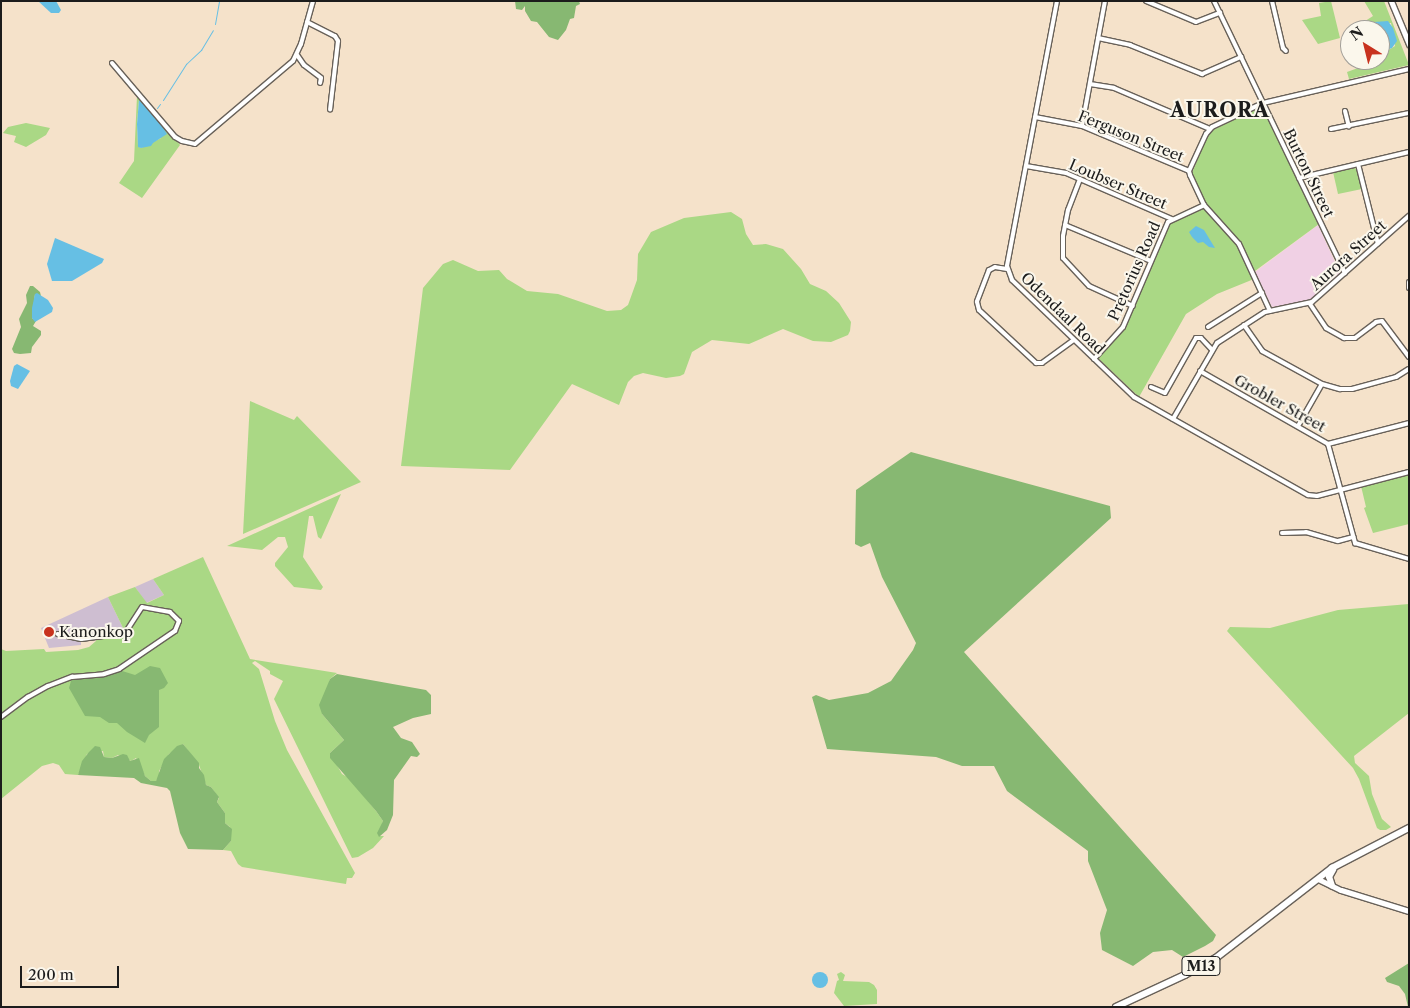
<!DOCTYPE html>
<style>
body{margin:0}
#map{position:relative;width:1410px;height:1008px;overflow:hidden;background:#f5e2ca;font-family:"Libre Caslon Text",serif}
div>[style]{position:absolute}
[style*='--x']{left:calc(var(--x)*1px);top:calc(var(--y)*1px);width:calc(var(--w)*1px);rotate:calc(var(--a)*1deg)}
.built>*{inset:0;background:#f0d0e4}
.industrial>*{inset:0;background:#cebed1}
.green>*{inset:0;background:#aad885}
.forest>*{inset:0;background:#87b872}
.water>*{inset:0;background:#66bfe4}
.round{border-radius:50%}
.stream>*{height:1px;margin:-0.5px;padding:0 0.5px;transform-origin:0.5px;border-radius:0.5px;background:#66bfe4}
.roads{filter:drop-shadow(1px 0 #686159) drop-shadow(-1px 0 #686159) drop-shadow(0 1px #686159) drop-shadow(0 -1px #686159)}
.minor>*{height:4px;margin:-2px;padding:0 2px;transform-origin:2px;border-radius:2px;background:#fff}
.secondary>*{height:5px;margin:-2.5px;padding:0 2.5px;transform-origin:2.5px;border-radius:2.5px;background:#fff}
.primary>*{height:5.5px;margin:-2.75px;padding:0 2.75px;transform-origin:2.75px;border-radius:2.75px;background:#fff}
.dots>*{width:14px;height:14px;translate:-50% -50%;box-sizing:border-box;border:2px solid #fbf7ec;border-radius:50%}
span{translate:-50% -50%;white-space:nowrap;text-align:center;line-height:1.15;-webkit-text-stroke:4px #fbf7ec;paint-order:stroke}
.shield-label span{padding:1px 4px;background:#fbf7ec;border:1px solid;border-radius:4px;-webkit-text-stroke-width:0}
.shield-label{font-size:14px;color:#1c1c1c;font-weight:700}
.street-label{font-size:15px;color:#1c1c1c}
.poi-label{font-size:15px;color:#1c1c1c}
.left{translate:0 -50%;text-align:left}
.district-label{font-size:20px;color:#1c1c1c;font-weight:700;letter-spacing:1px}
.frame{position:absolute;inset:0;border:2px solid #1c1c1c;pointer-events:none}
.north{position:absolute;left:1340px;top:20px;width:50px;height:50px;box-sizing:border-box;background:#fbf7ec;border:1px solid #a29f99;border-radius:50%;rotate:324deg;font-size:14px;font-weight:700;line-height:20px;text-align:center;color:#1c1c1c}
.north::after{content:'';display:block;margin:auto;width:18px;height:22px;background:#c8321e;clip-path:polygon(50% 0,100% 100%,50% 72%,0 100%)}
.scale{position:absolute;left:20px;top:966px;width:99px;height:22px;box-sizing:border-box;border:2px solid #1c1c1c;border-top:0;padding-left:6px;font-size:15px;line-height:18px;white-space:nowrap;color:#1c1c1c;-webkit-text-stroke:4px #fbf7ec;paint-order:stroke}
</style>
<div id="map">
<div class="built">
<i style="clip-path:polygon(1318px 225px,1340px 273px,1310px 301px,1272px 307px,1255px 272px)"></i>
</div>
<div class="industrial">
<i style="clip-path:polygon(153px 579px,164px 595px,146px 603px,135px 587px)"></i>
<i style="clip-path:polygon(108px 597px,124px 630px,81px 636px,81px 645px,49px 648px,41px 628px)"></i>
</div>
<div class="green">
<i style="clip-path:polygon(1331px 1px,1340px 38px,1318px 44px,1302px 20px,1321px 16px,1319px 3px)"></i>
<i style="clip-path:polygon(1364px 1px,1384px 1px,1409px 65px,1349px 79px,1347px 72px,1358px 68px,1356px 60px,1380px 60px,1380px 48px,1387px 51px,1395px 46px,1391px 23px,1377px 23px,1372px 24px,1373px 30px,1360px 30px,1359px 25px,1373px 16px)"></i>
<i style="clip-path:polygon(evenodd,139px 94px,180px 145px,142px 198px,119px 183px,134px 161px,137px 96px,139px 94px,139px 100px,160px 123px,161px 138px,141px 148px,138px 146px,137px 124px,139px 100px)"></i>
<i style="clip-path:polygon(1260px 107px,1264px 109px,1319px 224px,1255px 271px,1239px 240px,1204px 202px,1192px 173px,1209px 132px)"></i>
<i style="clip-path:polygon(26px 123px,50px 128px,46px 135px,26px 147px,14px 142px,16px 136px,3px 133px,8px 127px)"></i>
<i style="clip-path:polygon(1353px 167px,1358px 170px,1362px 189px,1338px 194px,1333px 172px)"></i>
<i style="clip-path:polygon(1204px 208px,1236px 242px,1254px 279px,1217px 294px,1186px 314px,1139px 397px,1098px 358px,1125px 329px,1169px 223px)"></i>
<i style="clip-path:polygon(731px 212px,742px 219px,746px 234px,753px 245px,766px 244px,783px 249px,801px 269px,810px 284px,826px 291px,839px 303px,851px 322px,850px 331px,848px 335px,831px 342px,813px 341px,783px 329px,749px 344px,712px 340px,692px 352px,684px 374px,680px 376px,666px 378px,643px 373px,634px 376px,628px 382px,619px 405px,572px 384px,510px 470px,401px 466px,423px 288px,443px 264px,453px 260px,478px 271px,499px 270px,507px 279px,527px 291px,558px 294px,607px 311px,621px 310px,628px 305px,637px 280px,638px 254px,651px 232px,684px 218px)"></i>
<i style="clip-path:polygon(250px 401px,294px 420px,297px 416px,361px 482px,243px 534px)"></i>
<i style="clip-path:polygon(1409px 474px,1409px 524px,1373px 533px,1364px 508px,1366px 507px,1361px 486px)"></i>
<i style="clip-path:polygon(341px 494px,321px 539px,318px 537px,313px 516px,309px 516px,303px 557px,323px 587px,321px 590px,294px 587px,275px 566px,275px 563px,288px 547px,285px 537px,278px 537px,262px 550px,227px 546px)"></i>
<i style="clip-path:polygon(203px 557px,250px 659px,337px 673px,330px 679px,322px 714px,344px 740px,330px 753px,342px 774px,349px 778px,376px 811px,383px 821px,379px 836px,384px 836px,373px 848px,358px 857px,352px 858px,274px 699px,283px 681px,270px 674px,270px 671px,255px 661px,252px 663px,259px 669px,275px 721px,287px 750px,355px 873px,352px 878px,347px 878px,346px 884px,242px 867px,238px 864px,231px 851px,223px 850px,231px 841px,230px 827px,225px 823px,225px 813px,217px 802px,219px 798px,211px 787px,206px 785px,199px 765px,183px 744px,169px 754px,159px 771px,159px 776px,156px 781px,151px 781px,145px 776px,136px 758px,131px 761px,118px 755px,112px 758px,104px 757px,103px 751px,87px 754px,78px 775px,65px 774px,59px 765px,53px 763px,42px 766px,1px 799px,1px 649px,6px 651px,44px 649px,46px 652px,78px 650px,89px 647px,96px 641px,98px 634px,124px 630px,108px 597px,135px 587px,147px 603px,164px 595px,153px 579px)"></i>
<i style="clip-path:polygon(1409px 604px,1409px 713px,1354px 756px,1355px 763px,1369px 776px,1372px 794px,1382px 819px,1391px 827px,1386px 830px,1380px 830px,1377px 828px,1359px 779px,1353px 768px,1227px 631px,1230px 627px,1270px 628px,1338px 610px)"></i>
<i style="clip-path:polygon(841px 972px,845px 975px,843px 981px,869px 982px,874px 985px,877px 990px,877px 1004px,844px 1006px,834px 993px,837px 981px,839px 980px,837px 974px)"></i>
</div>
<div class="forest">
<i style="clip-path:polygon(515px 1px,579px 1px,580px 4px,576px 6px,574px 18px,570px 19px,566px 30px,558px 40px,549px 37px,537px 22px,531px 21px,525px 11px,525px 6px,522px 10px,516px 9px)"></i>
<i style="clip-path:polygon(30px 286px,33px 286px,40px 292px,41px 296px,35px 294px,32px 318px,36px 321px,33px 326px,41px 331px,41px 335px,32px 347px,31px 353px,20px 354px,14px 353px,12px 349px,21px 327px,19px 319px,27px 303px,26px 295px)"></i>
<i style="clip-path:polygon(911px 452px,1110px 506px,1111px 518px,964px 652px,1216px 935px,1213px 941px,1205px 946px,1183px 957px,1172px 950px,1153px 952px,1133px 966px,1102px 950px,1100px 933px,1107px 910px,1088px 861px,1088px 851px,1007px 791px,994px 766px,962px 766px,936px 757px,827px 749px,812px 697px,816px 695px,829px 700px,868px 693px,891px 681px,913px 650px,916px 643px,882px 577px,870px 543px,861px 547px,855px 544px,856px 490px)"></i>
<i style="clip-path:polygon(150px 666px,160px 668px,168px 683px,164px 688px,159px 690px,159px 727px,149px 735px,145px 743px,127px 732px,117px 723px,109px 723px,100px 717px,85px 716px,69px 688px,71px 681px,75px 678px,119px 670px,135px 675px)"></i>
<i style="clip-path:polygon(337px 674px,426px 690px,431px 695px,431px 714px,413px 718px,393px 727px,401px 738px,412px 742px,420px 754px,417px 757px,411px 756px,394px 780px,393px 815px,387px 830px,379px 837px,377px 833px,383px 821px,376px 811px,330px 758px,330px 753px,344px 740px,322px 714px,319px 705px,330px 679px)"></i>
<i style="clip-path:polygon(183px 744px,199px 763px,199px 768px,204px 775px,206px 785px,211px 787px,219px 797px,217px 802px,225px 813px,225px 823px,232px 829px,231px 841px,223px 850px,188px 849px,180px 833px,170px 791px,167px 788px,141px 783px,134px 778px,78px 775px,82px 761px,89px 752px,95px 746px,100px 747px,104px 757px,112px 758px,123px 754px,127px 755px,130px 761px,139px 758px,145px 776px,151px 781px,156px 781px,164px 759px,177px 746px)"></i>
<i style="clip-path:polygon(1409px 963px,1409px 1007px,1408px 1007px,1405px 994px,1399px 986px,1387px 982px,1385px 978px)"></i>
</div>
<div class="water">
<i style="clip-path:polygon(38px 1px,56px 1px,61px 10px,59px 13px,51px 13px)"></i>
<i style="clip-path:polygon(1388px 21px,1393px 28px,1397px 41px,1392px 48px,1384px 51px,1380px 48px,1380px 30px,1373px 30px,1372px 24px,1374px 22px)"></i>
<i style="clip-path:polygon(139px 100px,160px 123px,167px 134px,153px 143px,151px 146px,141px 148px,138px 147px,137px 124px)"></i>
<i style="clip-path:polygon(1196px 226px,1204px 230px,1215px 248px,1209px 247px,1203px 242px,1198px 243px,1192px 237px,1189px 232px)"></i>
<i style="clip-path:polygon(55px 238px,104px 259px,102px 263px,72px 281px,52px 281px,47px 264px)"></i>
<i style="clip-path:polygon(37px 293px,48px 300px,53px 308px,52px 312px,35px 322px,32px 318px,32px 308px,35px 294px)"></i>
<i style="clip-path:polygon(17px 364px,30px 371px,18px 389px,11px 386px,10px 381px,14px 366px)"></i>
<i class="round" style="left:812px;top:972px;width:16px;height:16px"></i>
</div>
<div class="stream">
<i style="--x:215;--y:24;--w:23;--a:-80"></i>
<i style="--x:163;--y:100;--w:43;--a:-57.4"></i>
<i style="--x:186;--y:64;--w:21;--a:-43"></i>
<i style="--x:201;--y:50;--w:23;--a:-59"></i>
<i style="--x:157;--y:108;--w:5;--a:-53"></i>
</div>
<div class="roads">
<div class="minor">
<i style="--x:1057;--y:1;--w:270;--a:100.7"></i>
<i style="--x:1007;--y:266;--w:15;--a:70"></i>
<i style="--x:1012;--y:280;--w:169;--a:43.8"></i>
<i style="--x:1134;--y:397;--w:200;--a:29.4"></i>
<i style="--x:1308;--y:495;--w:9;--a:6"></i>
<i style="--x:1317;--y:496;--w:95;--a:-14.6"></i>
<i style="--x:1146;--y:1;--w:54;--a:22.8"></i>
<i style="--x:1196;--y:22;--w:26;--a:-21"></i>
<i style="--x:1214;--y:1;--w:302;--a:64.3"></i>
<i style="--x:1272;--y:1;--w:48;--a:76.8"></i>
<i style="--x:1283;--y:48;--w:4;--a:45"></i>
<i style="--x:307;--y:22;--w:31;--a:27"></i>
<i style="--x:335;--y:36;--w:6;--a:59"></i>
<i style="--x:338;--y:41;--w:69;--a:96.6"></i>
<i style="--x:1098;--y:38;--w:33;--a:12"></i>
<i style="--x:1130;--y:45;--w:78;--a:21.9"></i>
<i style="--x:1202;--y:74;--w:43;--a:-23.6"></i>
<i style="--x:297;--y:55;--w:12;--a:55"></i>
<i style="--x:304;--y:65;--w:21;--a:37"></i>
<i style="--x:321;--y:78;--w:5;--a:101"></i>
<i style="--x:112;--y:63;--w:97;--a:49.6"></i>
<i style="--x:175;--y:137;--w:8;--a:30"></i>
<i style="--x:182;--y:141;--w:13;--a:13"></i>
<i style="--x:195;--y:144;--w:128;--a:-40.3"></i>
<i style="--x:293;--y:61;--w:19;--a:-65"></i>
<i style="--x:301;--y:44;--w:45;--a:-74.4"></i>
<i style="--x:1090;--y:84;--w:24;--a:9"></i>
<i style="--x:1114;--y:88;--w:104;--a:23.1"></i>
<i style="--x:1345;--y:111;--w:16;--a:76"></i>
<i style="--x:1035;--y:117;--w:48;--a:10.8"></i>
<i style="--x:1082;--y:126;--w:116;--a:22.8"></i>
<i style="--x:1082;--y:126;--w:127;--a:-79.6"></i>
<i style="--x:1331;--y:129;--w:80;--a:-11.6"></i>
<i style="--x:1358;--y:164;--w:82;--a:76"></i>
<i style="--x:1026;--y:166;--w:41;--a:9.9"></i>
<i style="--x:1066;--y:173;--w:116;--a:23.5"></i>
<i style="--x:1299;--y:178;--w:113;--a:-13.3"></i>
<i style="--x:1080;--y:179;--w:33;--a:111"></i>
<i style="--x:1068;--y:210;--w:26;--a:101"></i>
<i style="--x:1063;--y:236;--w:22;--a:90"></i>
<i style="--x:1063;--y:258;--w:38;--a:47"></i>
<i style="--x:1089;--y:286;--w:48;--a:24.4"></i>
<i style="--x:1065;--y:225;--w:93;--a:22.7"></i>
<i style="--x:1007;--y:269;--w:12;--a:-171"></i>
<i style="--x:995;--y:267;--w:7;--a:153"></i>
<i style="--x:989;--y:270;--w:34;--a:111"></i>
<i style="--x:977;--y:302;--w:8;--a:76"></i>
<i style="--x:979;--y:310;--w:78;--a:42.9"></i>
<i style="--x:1036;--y:363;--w:6;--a:0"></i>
<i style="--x:1042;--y:363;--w:39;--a:-36"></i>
<i style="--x:1409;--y:282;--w:6;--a:90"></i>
<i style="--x:1310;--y:304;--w:29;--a:56"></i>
<i style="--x:1326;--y:328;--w:21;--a:29"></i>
<i style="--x:1344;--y:338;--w:11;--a:0"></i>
<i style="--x:1355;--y:338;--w:26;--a:-37"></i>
<i style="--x:1376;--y:322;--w:6;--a:-9"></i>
<i style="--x:1382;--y:321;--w:45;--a:53.1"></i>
<i style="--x:1270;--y:311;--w:74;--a:-114.8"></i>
<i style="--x:1239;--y:244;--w:52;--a:-131.9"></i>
<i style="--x:1204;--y:205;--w:33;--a:-115"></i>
<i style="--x:1190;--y:175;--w:4;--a:-104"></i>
<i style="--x:1189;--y:171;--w:41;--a:-65.3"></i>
<i style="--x:1206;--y:134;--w:9;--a:-49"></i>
<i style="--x:1212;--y:127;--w:56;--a:-25.2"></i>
<i style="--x:1263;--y:103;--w:150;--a:-13.1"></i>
<i style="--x:1244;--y:325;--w:32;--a:55"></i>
<i style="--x:1262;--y:351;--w:68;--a:28.8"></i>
<i style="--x:1322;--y:384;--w:19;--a:16"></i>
<i style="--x:1340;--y:389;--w:12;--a:0"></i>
<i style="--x:1352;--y:389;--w:46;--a:-15.3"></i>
<i style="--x:1396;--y:377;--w:15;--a:-32"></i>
<i style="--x:1208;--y:327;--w:64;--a:-32.2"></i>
<i style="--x:1094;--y:359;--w:43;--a:-47.8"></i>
<i style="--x:1123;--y:327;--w:114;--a:-66.8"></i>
<i style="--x:1168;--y:222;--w:40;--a:-25"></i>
<i style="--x:1200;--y:371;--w:147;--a:29.7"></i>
<i style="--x:1151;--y:387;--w:15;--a:23"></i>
<i style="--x:1165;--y:393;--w:63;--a:-60.6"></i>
<i style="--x:1196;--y:338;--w:5;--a:0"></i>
<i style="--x:1201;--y:338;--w:16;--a:47"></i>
<i style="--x:1173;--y:419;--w:88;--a:-59.9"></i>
<i style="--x:1217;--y:343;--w:57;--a:-32.9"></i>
<i style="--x:1265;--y:312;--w:48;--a:-12"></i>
<i style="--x:1312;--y:302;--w:130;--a:-41.6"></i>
<i style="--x:1298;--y:426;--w:48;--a:-60.3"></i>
<i style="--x:1328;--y:444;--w:103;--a:74.7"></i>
<i style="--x:1355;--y:543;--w:56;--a:16.5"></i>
<i style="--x:1328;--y:444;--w:84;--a:-14.5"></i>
<i style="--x:1282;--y:533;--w:24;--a:-2"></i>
<i style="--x:1306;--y:532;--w:33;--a:16"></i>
<i style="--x:1338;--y:541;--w:16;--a:-15"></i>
<i style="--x:1;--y:717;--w:34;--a:-37"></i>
<i style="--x:28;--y:697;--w:23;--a:-29"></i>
<i style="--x:48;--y:686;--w:26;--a:-21"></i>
<i style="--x:72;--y:677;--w:32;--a:-5"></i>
<i style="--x:104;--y:674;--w:16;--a:-18"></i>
<i style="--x:119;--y:669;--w:68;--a:-34.2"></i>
<i style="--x:175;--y:631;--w:11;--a:-68"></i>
<i style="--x:179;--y:621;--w:13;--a:-135"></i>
<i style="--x:170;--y:612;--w:28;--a:-170"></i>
<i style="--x:142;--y:607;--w:31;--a:123"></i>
<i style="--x:125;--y:633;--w:44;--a:172.2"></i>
<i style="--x:81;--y:639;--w:24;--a:-168"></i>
</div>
<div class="secondary">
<i style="--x:1391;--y:1;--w:47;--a:67.3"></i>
<i style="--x:1318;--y:879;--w:25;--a:26"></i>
<i style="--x:1341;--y:890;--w:71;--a:17.2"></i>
</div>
<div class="primary">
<i style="--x:1332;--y:886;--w:9;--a:-108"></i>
<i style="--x:1329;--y:877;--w:8;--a:-60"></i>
<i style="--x:1116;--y:1007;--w:76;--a:-24.9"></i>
<i style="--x:1185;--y:975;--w:35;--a:-29"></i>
<i style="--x:1216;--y:958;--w:147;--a:-37.8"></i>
<i style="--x:1332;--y:868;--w:87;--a:-27.5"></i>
</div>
</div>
<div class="dots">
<i style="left:49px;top:632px;background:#c8321e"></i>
</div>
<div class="shield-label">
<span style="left:1201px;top:966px">M13</span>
</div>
<div class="street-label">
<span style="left:1131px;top:136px;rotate:22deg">Ferguson Street</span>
<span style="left:1309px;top:173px;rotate:64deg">Burton Street</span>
<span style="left:1118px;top:184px;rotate:23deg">Loubser Street</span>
<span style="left:1348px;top:255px;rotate:-42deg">Aurora Street</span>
<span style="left:1134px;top:271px;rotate:-66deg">Pretorius Road</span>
<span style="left:1063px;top:313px;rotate:44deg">Odendaal Road</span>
<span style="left:1280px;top:403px;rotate:29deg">Grobler Street</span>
</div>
<div class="poi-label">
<span class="left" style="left:59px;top:632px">Kanonkop</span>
</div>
<div class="district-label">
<span style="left:1220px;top:110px">AURORA</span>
</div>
<div class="frame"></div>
<div class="north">N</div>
<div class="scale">200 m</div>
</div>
